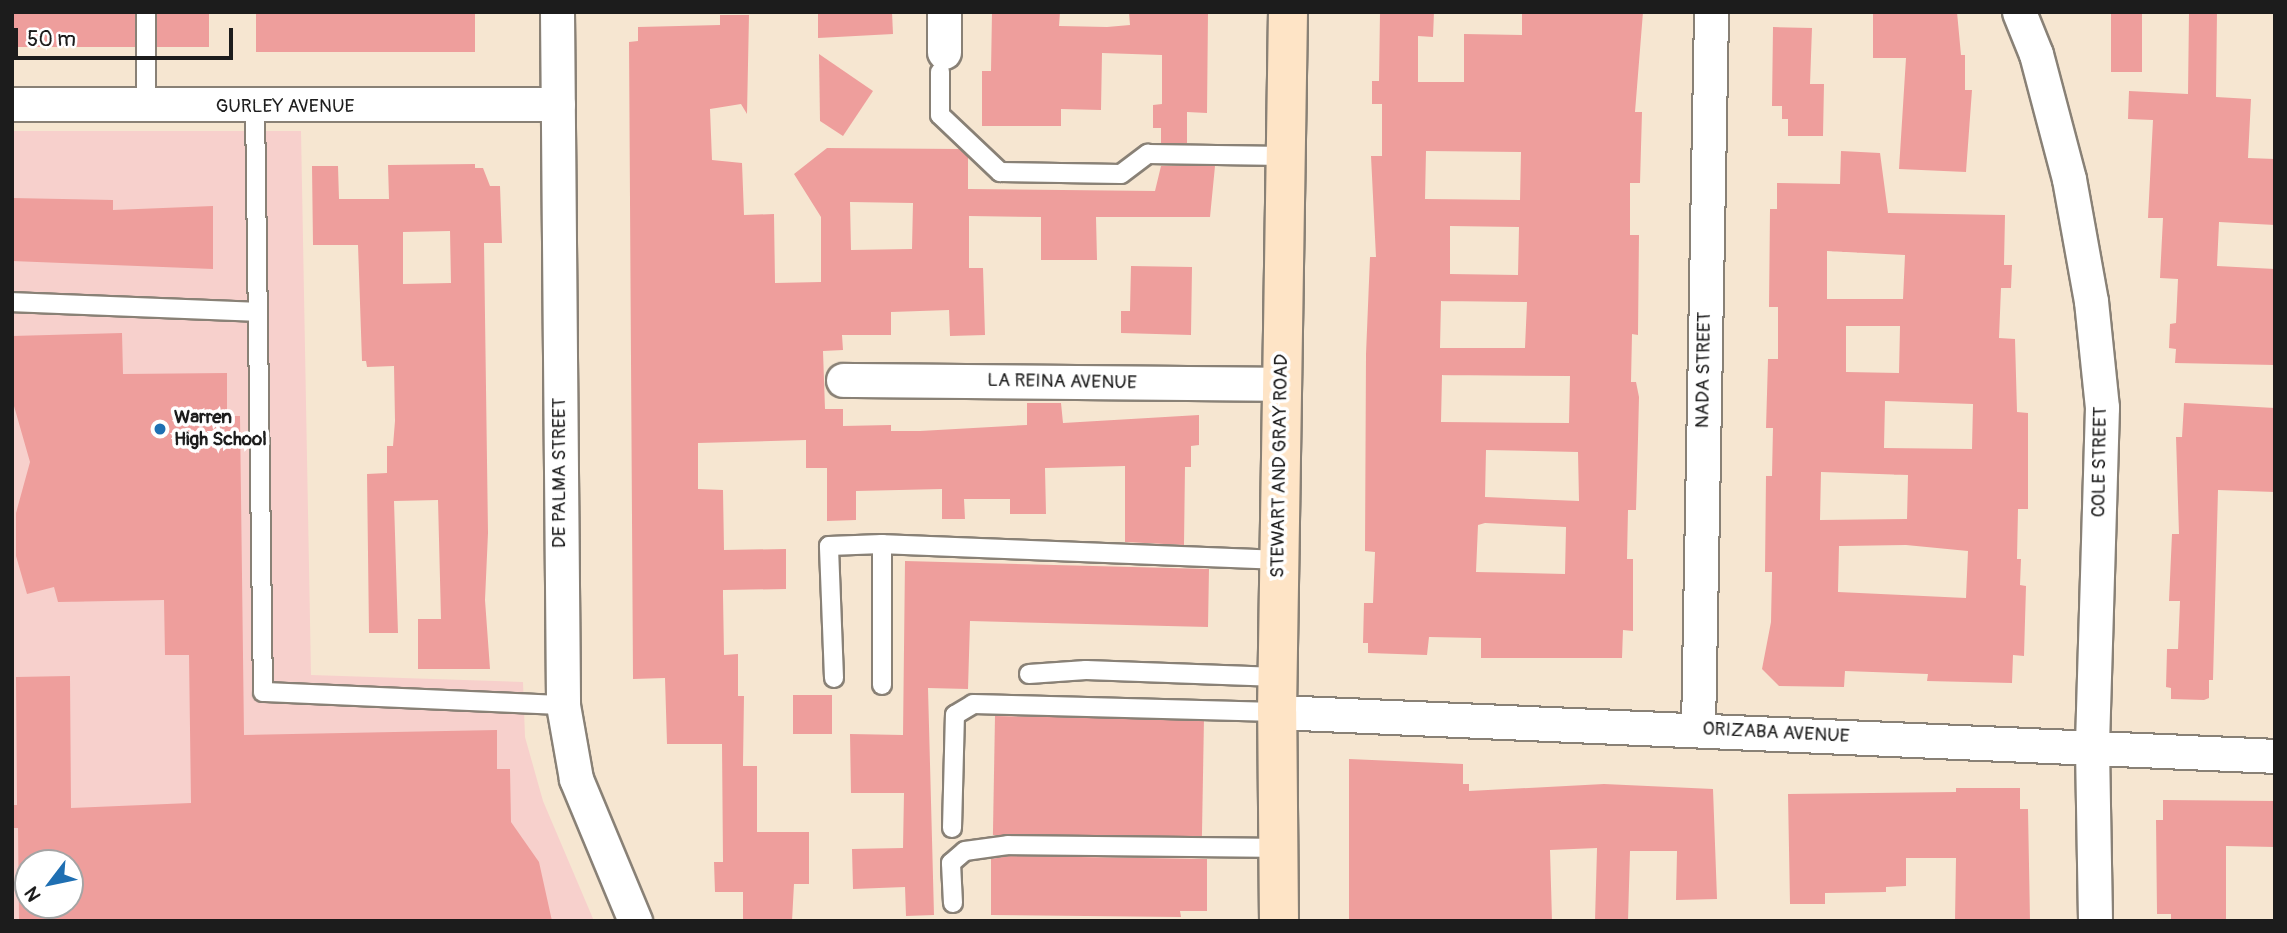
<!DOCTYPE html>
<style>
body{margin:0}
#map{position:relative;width:2287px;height:933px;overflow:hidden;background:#f6e6d1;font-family:Pangolin,sans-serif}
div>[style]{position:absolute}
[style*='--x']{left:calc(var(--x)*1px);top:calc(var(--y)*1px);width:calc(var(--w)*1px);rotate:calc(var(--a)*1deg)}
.built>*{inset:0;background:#f7d0cc}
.building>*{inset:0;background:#ee9e9c;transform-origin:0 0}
.roads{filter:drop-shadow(2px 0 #898176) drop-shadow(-2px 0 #898176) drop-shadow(0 2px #898176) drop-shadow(0 -2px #898176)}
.service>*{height:18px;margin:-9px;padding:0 9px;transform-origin:9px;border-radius:9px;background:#fff}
.minor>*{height:33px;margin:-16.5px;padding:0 16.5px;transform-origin:16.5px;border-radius:16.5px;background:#fff}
.secondary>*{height:38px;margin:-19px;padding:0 19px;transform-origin:19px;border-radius:19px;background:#fee4c6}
.dots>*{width:19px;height:19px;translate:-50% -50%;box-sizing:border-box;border:4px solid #fff;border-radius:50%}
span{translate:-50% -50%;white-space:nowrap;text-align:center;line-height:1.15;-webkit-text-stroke:7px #fff;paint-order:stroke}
.street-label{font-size:19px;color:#1c1c1c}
.poi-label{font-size:19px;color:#1c1c1c;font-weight:700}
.left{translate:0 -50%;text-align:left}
.frame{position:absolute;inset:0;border:14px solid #1c1c1c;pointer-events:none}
.north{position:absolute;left:14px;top:849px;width:70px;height:70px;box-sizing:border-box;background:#fff;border:2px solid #a4a4a4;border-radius:50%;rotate:238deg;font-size:19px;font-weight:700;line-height:28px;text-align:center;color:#1c1c1c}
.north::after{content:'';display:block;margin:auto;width:24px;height:32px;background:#1f6fb2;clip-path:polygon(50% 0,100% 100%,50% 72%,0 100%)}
.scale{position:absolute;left:14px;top:28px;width:219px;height:32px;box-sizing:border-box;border:4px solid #1c1c1c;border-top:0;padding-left:9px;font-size:21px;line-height:24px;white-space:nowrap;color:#1c1c1c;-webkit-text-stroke:5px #fff;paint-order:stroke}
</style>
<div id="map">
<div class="built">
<i style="clip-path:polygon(evenodd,12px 131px,301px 131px,311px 675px,523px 682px,525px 737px,543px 801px,594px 921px,12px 921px,12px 131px,28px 863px,70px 863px,70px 905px,28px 905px,28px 863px)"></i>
</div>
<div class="building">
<i style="left:12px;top:12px;width:123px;height:35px"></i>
<i style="left:157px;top:12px;width:52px;height:35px"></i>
<i style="left:256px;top:12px;width:219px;height:40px"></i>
<i style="clip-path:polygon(818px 12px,892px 12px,893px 34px,818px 38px)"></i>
<i style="clip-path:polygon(992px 12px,1060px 12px,1059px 26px,1107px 27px,1130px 25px,1129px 12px,1208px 12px,1207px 113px,1187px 112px,1187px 143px,1161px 143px,1161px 128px,1153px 128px,1153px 105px,1162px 104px,1162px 55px,1102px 53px,1101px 110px,1061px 109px,1061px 126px,982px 126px,982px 71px,991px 71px)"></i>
<i style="clip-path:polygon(evenodd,1380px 12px,1434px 12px,1433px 37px,1418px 36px,1418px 82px,1464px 82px,1464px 34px,1522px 35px,1522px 12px,1643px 12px,1635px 112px,1642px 112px,1640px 183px,1630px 183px,1630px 235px,1639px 235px,1638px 335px,1632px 334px,1631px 382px,1636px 382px,1639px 397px,1638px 439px,1636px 510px,1628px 510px,1627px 559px,1633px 559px,1633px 631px,1623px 630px,1622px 658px,1481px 658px,1481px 638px,1429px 637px,1427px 655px,1368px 653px,1368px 643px,1363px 643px,1364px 603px,1373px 603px,1375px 552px,1365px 551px,1366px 354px,1370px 257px,1376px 257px,1371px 156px,1382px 156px,1382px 104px,1372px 104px,1372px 81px,1379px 81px,1380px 12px,1426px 151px,1521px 152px,1520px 200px,1425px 199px,1426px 151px,1380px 12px,1450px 226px,1519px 227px,1518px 275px,1450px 274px,1450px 226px,1380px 12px,1441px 301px,1527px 302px,1525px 348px,1440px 348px,1441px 301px,1380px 12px,1442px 375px,1570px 376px,1569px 423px,1441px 422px,1442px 375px,1380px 12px,1486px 450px,1578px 452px,1579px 501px,1485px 497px,1486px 450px,1380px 12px,1485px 523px,1566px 527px,1565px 574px,1476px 572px,1478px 525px,1485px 523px)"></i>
<i style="clip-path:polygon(1873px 12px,1957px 12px,1961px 55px,1965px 55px,1965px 90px,1972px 90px,1966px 172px,1899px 169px,1906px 58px,1873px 58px)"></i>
<i style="left:2111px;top:12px;width:31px;height:60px"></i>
<i style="clip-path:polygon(2189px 12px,2217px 12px,2216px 97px,2251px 99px,2248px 158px,2275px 159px,2275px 225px,2219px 222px,2217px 266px,2275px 269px,2275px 365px,2175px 363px,2176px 349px,2169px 348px,2170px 324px,2176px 323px,2178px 279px,2160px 278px,2163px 218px,2148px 218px,2153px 120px,2128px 119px,2129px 91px,2188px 94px)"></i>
<i style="clip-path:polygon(evenodd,720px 15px,749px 15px,747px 114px,741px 104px,710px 109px,712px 160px,742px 163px,744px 215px,774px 214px,775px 283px,821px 282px,821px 217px,794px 174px,827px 148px,959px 149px,968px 157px,968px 189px,1155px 191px,1161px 166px,1215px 166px,1210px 217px,1096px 217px,1097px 260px,1041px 260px,1041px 217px,969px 216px,969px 268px,983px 268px,985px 335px,950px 336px,949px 310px,891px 312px,891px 335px,842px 335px,843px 350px,823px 351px,825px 409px,843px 409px,843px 426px,891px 425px,891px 431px,920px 431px,1027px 425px,1027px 403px,1061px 403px,1063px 423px,1199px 415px,1199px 445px,1191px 446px,1191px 467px,1185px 467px,1184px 545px,1125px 542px,1125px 466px,1045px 468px,1046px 514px,1010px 514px,1010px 499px,964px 499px,965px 519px,942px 519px,942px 489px,856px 491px,856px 520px,827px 521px,827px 468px,806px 468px,806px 440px,698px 443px,698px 489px,723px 490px,724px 550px,786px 549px,786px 589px,723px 590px,723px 595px,724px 655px,738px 654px,738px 696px,744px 696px,743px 766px,757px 766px,757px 832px,809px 832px,809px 884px,794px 884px,792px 921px,743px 921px,743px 892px,715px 892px,714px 862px,723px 862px,722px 744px,667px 744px,665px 678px,633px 679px,629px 42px,638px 41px,638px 27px,720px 25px,720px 15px,850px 202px,913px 203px,912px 249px,851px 250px,850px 202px)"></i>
<i style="clip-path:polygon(1773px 27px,1812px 28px,1810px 84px,1824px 84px,1823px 136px,1788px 136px,1788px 119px,1782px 119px,1782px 106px,1772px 106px)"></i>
<i style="clip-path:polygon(819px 54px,873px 91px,843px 136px,820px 121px)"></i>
<i style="clip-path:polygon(evenodd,1841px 151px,1880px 153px,1888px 213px,2005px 215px,2004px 265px,2012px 265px,2011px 288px,2001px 288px,1999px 338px,2015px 339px,2017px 412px,2028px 413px,2028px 509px,2018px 509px,2017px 559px,2021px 559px,2020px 585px,2026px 586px,2024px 656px,2013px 655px,2012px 683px,1927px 681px,1928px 674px,1845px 671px,1844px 687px,1779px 686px,1762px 669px,1771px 622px,1772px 572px,1765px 572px,1766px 476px,1772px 476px,1773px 428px,1766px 428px,1768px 359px,1778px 359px,1778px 307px,1769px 307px,1770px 209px,1777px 209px,1777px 183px,1840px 184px,1841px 151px,1827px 251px,1905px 255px,1903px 299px,1827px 299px,1827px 251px,1841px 151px,1846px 326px,1900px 326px,1899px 373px,1846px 372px,1846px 326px,1841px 151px,1885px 401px,1973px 404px,1972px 449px,1884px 448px,1885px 401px,1841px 151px,1821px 472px,1908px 475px,1907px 519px,1820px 520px,1821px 472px,1841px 151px,1906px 545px,1968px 551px,1966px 598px,1838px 592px,1839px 546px,1906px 545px)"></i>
<i style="clip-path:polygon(evenodd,475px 164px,475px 168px,483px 168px,490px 186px,500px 186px,502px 243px,484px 243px,488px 533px,485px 600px,490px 669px,418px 669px,418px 619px,441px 619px,438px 500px,394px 501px,398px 633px,369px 633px,367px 474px,387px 473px,387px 446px,393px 446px,395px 421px,394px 366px,367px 367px,366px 361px,362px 361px,358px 245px,313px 245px,312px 166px,338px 166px,339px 199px,389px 199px,388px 165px,475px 164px,450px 231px,451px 283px,403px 284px,403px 232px,450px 231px)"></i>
<i style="clip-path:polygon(12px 198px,113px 200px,113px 210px,213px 206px,213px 269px,12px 261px)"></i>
<i style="clip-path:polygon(1131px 266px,1192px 267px,1191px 335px,1121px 333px,1121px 311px,1130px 311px)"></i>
<i style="clip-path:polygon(evenodd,122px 333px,123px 374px,227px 373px,227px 416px,240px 416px,244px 735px,497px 730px,497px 769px,510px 769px,511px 822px,539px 862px,552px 921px,19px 921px,18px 828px,12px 828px,12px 805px,17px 805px,16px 677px,70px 676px,71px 808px,191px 803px,189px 655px,165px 655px,164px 600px,58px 602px,54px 587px,27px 594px,16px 556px,16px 513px,30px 462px,12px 399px,12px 336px,122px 333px,28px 863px,70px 863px,70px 905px,28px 905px,28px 863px)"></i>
<i style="clip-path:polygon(2184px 403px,2275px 408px,2275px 492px,2218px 490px,2213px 680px,2209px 680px,2209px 698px,2204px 700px,2171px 699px,2171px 688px,2166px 687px,2167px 649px,2178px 649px,2180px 601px,2169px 601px,2172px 534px,2179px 534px,2176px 437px,2182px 437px)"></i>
<i style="clip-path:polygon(905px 561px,1209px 569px,1208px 627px,970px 621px,968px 689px,928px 688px,934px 915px,906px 916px,905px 887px,853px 889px,852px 849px,903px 848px,904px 793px,851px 793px,850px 734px,903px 735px)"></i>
<i style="left:793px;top:695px;width:39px;height:39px"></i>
<i style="left:995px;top:716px;width:209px;height:119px;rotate:1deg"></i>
<i style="clip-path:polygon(1349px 759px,1463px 764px,1463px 784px,1469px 784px,1469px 791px,1604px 784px,1713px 789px,1717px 899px,1676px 900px,1677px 851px,1630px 851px,1628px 921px,1595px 921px,1597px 848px,1550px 850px,1552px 921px,1349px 921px)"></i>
<i style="clip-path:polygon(1956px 788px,2020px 788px,2020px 809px,2028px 809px,2030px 921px,1955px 921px,1956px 858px,1906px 858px,1906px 886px,1886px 887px,1886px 892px,1825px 893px,1825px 904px,1790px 904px,1788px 794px,1956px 792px)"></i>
<i style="clip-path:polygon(2163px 800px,2275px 801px,2275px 847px,2226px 846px,2226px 921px,2171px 921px,2171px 914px,2157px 914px,2156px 820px,2163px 820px)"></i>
<i style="clip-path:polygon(1009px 856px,1207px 859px,1207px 911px,1180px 911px,1181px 917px,991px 915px,991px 859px)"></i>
</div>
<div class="roads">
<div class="service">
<i style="--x:146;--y:12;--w:95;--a:90"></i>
<i style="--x:940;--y:72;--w:43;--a:90"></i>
<i style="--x:940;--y:115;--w:83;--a:43.5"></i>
<i style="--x:1000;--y:172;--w:121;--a:0.9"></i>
<i style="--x:1121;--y:174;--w:34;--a:-37"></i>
<i style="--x:1148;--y:154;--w:137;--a:0.8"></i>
<i style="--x:255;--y:107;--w:585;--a:89.22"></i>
<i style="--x:263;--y:692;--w:300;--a:2.5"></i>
<i style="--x:12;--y:302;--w:246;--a:2.3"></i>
<i style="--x:1029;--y:674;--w:57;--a:-4"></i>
<i style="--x:1086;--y:670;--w:192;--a:2.1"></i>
<i style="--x:834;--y:678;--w:132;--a:-92.2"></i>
<i style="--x:829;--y:546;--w:53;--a:-2.2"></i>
<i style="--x:882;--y:685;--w:141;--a:-90"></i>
<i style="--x:882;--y:544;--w:397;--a:2.3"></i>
<i style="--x:952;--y:828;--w:113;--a:-88.5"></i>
<i style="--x:955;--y:715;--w:21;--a:-31"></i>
<i style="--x:973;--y:704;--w:304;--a:1.5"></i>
<i style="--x:953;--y:903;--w:40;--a:-92.9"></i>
<i style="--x:951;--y:863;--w:18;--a:-41"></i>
<i style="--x:965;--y:851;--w:43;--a:-7.9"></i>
<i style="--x:1008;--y:845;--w:270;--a:0.6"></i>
</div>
<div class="minor">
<i style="--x:557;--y:12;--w:693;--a:89.5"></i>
<i style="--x:563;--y:705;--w:75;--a:80"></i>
<i style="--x:576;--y:779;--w:154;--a:67.4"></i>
<i style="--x:944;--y:12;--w:40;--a:90"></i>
<i style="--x:2019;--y:12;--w:45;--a:68"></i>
<i style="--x:2036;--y:54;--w:129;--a:75.2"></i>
<i style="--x:2069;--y:179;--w:124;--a:79.8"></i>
<i style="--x:2091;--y:301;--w:107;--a:84.1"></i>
<i style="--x:2102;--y:407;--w:341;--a:91.7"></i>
<i style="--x:2092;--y:748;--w:173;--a:89"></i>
<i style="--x:12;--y:104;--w:546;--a:0"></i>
<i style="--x:843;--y:380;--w:439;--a:0.5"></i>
<i style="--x:1277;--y:712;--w:999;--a:2.52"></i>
<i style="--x:1698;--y:729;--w:717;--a:-88.96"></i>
</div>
<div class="secondary">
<i style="--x:1279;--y:921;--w:209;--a:-90.5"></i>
<i style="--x:1277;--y:712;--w:700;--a:-89.1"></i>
</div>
</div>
<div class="dots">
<i style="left:160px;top:429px;background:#1f6fb2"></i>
</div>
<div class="street-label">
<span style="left:285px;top:107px">GURLEY AVENUE</span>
<span style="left:1704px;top:370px;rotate:-89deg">NADA STREET</span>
<span style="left:1062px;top:382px;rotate:1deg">LA REINA AVENUE</span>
<span style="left:2100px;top:462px;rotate:-89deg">COLE STREET</span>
<span style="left:1280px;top:466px;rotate:-89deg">STEWART AND GRAY ROAD</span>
<span style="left:560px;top:473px;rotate:-90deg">DE PALMA STREET</span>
<span style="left:1776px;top:733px;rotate:3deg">ORIZABA AVENUE</span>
</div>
<div class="poi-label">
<span class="left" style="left:174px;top:429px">Warren<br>High School</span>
</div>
<div class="frame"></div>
<div class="north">N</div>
<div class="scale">50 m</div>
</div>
